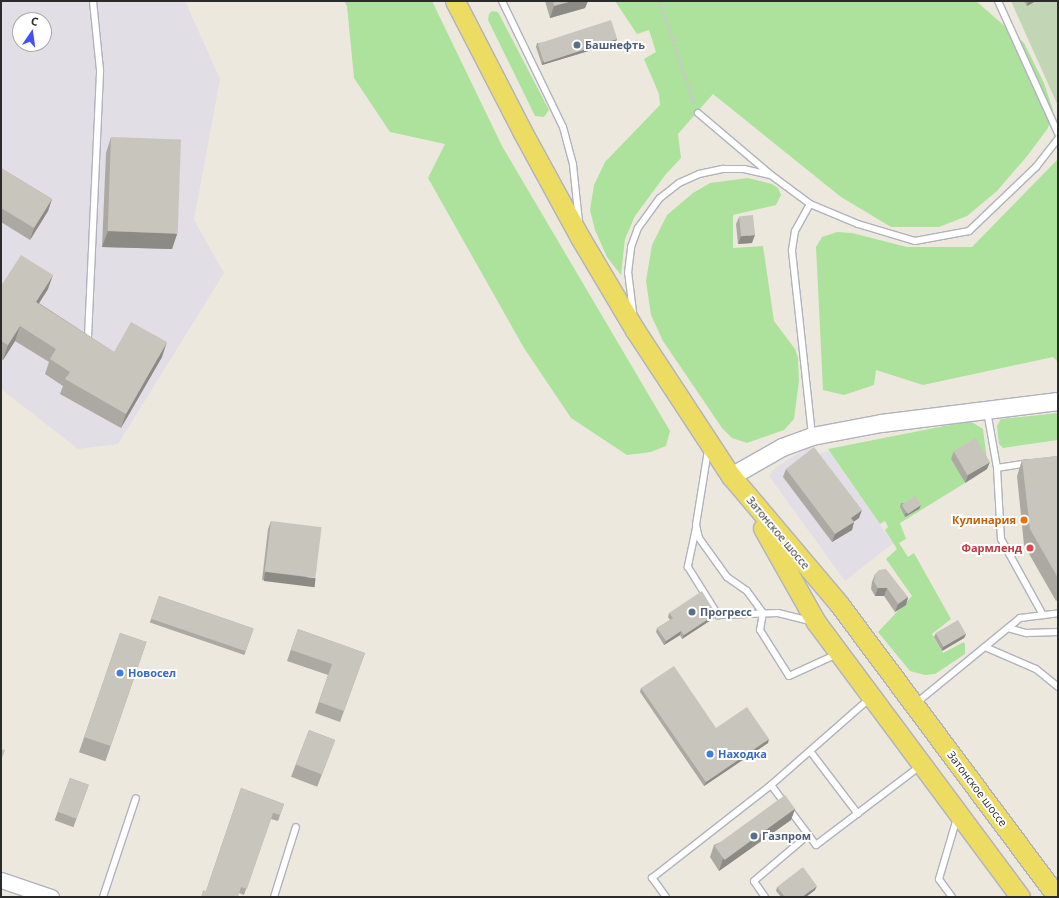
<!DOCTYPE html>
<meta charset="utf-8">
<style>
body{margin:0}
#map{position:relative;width:1059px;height:898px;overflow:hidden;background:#ede8de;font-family:"Open Sans",sans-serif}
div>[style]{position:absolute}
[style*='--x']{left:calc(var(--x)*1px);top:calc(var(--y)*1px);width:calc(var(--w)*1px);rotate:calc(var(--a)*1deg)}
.industrial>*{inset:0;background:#e1dee5}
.green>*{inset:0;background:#ace29c}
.cemetery>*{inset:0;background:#c2d6b5}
.path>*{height:2.5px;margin-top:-1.25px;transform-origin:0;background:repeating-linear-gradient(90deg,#c8c8c8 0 3px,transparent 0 5px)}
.roads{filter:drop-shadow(1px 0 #b1b2be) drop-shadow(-1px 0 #b1b2be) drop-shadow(0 1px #b1b2be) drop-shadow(0 -1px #b1b2be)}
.service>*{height:6px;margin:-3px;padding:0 3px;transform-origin:3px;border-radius:3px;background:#fff}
.tertiary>*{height:15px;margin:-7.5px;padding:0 7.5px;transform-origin:7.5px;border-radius:7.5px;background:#fff}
.secondary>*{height:17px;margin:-8.5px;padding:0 8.5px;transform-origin:8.5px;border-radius:8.5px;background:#fff}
.primary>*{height:19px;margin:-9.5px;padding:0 9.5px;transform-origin:9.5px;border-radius:9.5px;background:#eddc62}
.wall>*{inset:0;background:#aca9a3;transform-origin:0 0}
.shaded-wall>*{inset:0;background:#8c8a84;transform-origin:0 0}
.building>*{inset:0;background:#c8c5bd;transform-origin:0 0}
.dots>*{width:11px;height:11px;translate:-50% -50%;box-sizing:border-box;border:2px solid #fff;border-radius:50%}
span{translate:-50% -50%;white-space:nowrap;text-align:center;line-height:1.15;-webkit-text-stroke:4px #fff;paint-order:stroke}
.service-label{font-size:11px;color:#4e5e75;font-weight:700}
.left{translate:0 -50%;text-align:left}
.food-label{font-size:11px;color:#c56008;font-weight:700}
.right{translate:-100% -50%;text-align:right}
.street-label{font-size:11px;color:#2b2b2b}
.health-label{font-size:11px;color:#be3a42;font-weight:700}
.shop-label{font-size:11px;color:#366cbe;font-weight:700}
.frame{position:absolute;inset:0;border:2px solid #2b2b2b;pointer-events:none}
.north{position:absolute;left:12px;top:12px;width:40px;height:40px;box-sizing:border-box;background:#fff;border:1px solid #aaa;border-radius:50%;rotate:13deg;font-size:11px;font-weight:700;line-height:16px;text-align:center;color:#2b2b2b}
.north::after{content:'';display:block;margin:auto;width:14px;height:18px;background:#4250f5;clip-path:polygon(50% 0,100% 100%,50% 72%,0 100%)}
</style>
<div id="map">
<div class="industrial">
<i style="clip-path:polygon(evenodd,1px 1px,185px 1px,220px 79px,194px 220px,224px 273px,118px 444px,78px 449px,1px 389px,1px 1px,20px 20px,44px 20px,44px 44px,20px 44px,20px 20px)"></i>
<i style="clip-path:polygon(810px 446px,817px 454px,829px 451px,893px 543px,845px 581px,769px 476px,775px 468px)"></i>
</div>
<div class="green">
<i style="clip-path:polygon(344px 1px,432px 1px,502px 146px,670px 431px,666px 446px,651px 452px,627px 455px,571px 418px,524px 348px,428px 178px,445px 144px,390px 132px,354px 78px,347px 6px)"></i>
<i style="clip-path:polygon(615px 1px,976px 1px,1024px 43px,1044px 83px,1053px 110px,1048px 128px,1028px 155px,997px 191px,967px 216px,939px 227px,891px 227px,841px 197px,713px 94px,678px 134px,681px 158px,666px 174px,635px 216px,625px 239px,621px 275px,607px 257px,595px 230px,590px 210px,594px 185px,605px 162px,660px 105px,659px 94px,644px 59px,656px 52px,649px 30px,637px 34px)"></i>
<i style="clip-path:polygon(492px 11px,498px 12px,549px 110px,544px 117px,535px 116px,488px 20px,489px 14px)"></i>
<i style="clip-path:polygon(1058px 159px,1058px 362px,1053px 357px,923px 385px,876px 370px,874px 385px,844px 395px,823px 390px,816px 247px,822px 237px,837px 232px,852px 233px,907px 247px,972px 247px)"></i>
<i style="clip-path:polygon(748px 178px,772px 184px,778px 188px,781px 195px,776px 205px,733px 215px,733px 248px,763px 246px,774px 321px,795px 349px,798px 358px,799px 381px,794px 419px,784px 430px,747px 443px,732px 438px,722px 428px,663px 341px,651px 315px,646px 281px,652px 245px,667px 215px,693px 193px,710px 183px)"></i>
<i style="clip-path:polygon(1058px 413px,1058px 440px,1003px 448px,999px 444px,997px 426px,1001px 419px)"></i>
<i style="clip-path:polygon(970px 421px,983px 429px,988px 468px,973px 446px,951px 459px,965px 483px,900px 523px,906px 539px,899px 543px,908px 557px,914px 553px,951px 619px,932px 634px,943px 653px,964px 642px,965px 645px,965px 654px,935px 674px,925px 675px,910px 671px,878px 632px,912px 596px,886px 559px,897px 549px,885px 530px,888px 527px,885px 521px,880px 524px,828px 449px)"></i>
</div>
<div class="cemetery">
<i style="clip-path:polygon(1011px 1px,1058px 1px,1058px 106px)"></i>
</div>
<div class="path">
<i style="--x:660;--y:1;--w:110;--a:71.4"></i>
</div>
<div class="roads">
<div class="service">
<i style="--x:502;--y:1;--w:140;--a:64.2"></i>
<i style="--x:563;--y:127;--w:39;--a:75"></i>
<i style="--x:573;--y:165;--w:57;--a:84"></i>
<i style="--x:998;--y:1;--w:145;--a:65.6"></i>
<i style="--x:698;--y:113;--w:94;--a:40.3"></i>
<i style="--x:810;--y:204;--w:31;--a:119"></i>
<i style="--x:795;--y:231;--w:20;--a:99"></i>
<i style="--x:792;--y:251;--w:186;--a:83.8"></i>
<i style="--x:633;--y:312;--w:39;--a:-97"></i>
<i style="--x:628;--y:273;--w:26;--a:-83"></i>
<i style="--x:631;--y:247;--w:20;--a:-70"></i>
<i style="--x:638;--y:228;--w:37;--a:-54"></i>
<i style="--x:660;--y:198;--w:24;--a:-38"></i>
<i style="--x:679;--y:183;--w:22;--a:-24"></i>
<i style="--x:699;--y:174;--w:25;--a:-12"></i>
<i style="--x:723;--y:169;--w:21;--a:0"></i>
<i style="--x:744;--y:169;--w:28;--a:13"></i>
<i style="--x:771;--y:175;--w:49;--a:36.6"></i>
<i style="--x:810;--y:204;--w:52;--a:22.6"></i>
<i style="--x:858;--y:224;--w:59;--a:16.6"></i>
<i style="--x:915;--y:241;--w:55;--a:-10.5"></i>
<i style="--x:969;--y:231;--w:93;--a:-43.7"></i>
<i style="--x:1036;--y:167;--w:36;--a:-52"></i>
<i style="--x:88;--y:337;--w:267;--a:-87.4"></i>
<i style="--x:100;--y:70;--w:69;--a:-95.8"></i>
<i style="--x:987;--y:411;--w:58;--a:80"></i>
<i style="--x:997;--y:468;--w:31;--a:-9"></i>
<i style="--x:708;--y:450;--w:76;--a:99.1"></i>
<i style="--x:696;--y:525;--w:13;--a:77"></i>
<i style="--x:699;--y:538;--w:48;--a:54.3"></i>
<i style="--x:727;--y:577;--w:24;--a:35"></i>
<i style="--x:747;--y:591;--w:27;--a:54"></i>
<i style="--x:763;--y:613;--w:17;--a:100"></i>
<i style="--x:760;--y:630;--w:54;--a:57.8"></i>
<i style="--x:789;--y:676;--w:53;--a:-24.6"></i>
<i style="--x:997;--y:468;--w:71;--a:86.8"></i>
<i style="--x:1001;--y:539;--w:87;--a:61.1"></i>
<i style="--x:696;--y:528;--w:40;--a:102"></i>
<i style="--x:688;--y:567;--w:57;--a:58"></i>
<i style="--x:718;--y:615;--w:60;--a:-1.9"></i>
<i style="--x:778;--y:613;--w:33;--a:14"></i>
<i style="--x:1008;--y:628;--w:19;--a:16"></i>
<i style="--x:1026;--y:633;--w:32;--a:-2"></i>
<i style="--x:985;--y:647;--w:56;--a:23.3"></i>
<i style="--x:1036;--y:669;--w:28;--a:39"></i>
<i style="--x:915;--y:704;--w:136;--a:-39.3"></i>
<i style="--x:1020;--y:618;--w:38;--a:-7"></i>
<i style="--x:810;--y:751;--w:79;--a:52.7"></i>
<i style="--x:771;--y:785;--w:75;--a:53.1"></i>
<i style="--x:816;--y:845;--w:131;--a:-37.2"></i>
<i style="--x:103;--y:897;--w:104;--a:-71.6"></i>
<i style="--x:274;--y:897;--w:73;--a:-72.6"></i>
<i style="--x:666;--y:897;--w:24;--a:-126"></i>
<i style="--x:652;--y:878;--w:151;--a:-38"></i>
<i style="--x:771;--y:785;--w:132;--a:-41.3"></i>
<i style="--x:765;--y:897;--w:19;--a:-125"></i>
<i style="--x:754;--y:881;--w:71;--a:-40.4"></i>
<i style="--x:952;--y:897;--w:22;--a:-126"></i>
<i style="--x:939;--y:879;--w:64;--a:-73.6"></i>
</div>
<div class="tertiary">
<i style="--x:1;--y:880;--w:53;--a:18.8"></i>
</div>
<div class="secondary">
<i style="--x:731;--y:476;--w:59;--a:-29.6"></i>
<i style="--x:782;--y:447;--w:32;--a:-20"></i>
<i style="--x:812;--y:436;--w:70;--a:-10.7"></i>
<i style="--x:881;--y:423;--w:178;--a:-7.1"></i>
</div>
<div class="primary">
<i style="--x:455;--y:1;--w:146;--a:62.7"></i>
<i style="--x:522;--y:131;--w:123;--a:61.4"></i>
<i style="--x:581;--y:239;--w:106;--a:59.3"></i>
<i style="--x:635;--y:330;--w:175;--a:56.7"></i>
<i style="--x:731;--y:476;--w:167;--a:49.8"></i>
<i style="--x:839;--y:604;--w:365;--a:53.3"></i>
<i style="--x:763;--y:528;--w:108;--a:60.6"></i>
<i style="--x:816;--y:622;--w:342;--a:53.4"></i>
</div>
</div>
<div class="wall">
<i style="clip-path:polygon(545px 1px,588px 1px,585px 8px,550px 18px)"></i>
<i style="clip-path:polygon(1024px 1px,1036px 1px,1027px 6px)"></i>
<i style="clip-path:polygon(617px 39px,615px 43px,542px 65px,536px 47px,537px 43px)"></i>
<i style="clip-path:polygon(111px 137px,177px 234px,172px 249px,102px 247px,106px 153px)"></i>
<i style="clip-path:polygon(1px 168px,52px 199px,48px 211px,30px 240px,1px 222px)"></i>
<i style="clip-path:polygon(739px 217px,752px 243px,738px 244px,736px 224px)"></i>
<i style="clip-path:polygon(1px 286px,48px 289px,39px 303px,114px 352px,162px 357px,121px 428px,60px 394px,63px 386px,45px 374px,49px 362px,15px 341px,3px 360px,1px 359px)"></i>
<i style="clip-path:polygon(954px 451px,987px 469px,965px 483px,951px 459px)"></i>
<i style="clip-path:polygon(1058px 456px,1058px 600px,1056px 601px,1024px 545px,1017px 476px,1022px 460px)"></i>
<i style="clip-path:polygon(786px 469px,859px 518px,854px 521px,852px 530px,832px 542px,783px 477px)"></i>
<i style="clip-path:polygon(901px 503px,921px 505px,919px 509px,905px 517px,900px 507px)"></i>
<i style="clip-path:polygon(271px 521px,313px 586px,262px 580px,268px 529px)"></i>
<i style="clip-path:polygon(875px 574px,908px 597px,906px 605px,895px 612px,884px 596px,875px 596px,871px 589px,872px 582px)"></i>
<i style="left:159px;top:596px;width:100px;height:28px;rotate:19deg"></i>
<i style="clip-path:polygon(669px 613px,716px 614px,714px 618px,682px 639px,680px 635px,664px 645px,656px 632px,657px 628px,670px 620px,668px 617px)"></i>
<i style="clip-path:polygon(298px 629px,365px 653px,340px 722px,315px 713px,328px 675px,287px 661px)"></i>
<i style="left:120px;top:633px;width:28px;height:126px;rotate:19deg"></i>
<i style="clip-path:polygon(936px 633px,966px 634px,964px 638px,942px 651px,934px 637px)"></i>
<i style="clip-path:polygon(641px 688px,716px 728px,768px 743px,704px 786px,640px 692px)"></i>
<i style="left:309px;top:730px;width:28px;height:50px;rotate:21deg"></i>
<i style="left:70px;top:778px;width:20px;height:45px;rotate:20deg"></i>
<i style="clip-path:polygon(241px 788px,284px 804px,278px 821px,271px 819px,244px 895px,239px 893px,206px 891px)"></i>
<i style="clip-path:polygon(795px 809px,791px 820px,719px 871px,710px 857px,714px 845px)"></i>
<i style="clip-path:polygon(777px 887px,815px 890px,806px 897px,781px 897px,776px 891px)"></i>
</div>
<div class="shaded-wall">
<i style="clip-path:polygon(572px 1px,588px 1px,585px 8px,550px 18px,554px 6px)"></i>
<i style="clip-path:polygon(1028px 1px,1036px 1px,1027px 6px)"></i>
<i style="clip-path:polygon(617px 39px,615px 43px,542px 65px,543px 61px)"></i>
<i style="clip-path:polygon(52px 199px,48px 211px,30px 240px,34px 228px)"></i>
<i style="clip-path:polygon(108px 231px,177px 234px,172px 249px,102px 247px)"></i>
<i style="clip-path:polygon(755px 235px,752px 243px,738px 244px,741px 236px)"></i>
<i style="clip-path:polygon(53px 275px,48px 289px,31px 316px,36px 302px)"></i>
<i style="clip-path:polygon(20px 326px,15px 341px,3px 360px,8px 345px)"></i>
<i style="clip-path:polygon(167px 342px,162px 357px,121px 428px,126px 414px)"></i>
<i style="clip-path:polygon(990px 462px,987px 469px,965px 483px,968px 475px)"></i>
<i style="clip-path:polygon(921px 505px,919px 509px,905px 517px,906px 513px)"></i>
<i style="clip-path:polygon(862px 510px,859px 518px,849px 525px,854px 522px,852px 530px,832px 542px,835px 534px,851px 518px)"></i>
<i style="left:265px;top:572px;width:51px;height:9px;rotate:7deg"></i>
<i style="clip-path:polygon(878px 588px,887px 588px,884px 596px,875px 596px)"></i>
<i style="clip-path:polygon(908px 597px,906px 605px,895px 612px,898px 604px)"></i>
<i style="clip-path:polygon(716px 614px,714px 618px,682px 639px,684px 635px)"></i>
<i style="clip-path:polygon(681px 631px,680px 635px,664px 645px,666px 641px)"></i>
<i style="clip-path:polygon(966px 634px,964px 638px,942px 651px,943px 647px)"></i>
<i style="clip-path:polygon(769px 739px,768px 743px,704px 786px,706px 782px)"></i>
<i style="clip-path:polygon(795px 809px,791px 820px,719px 871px,723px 859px)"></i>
<i style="clip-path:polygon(817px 886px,815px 890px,806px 897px,802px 897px)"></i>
</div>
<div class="building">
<i style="clip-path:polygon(553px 1px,572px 1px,554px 6px)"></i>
<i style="left:611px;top:20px;width:20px;height:77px;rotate:72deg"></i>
<i style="left:111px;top:137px;width:70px;height:94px;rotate:2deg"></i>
<i style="clip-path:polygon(1px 168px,52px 199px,34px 228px,1px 208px)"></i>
<i style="left:753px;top:215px;width:20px;height:14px;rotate:84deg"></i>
<i style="clip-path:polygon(21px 255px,53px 275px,36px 302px,114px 352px,131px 322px,167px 342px,126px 414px,65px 379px,70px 372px,50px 359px,56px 349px,20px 326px,8px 345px,1px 341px,1px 286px)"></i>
<i style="left:976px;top:438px;width:28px;height:26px;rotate:60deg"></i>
<i style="clip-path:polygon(814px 447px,862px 510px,851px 518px,854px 522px,835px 534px,786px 469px)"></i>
<i style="clip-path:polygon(1058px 456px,1058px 578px,1030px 529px,1022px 460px)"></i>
<i style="left:915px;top:496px;width:11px;height:16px;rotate:56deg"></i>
<i style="left:271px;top:521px;width:51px;height:51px;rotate:7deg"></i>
<i style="clip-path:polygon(886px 569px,908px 597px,898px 604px,887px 588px,878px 588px,874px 582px,875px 574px,879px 570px)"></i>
<i style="clip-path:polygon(702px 591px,716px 614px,684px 635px,681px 631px,666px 641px,657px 628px,673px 618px,669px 613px)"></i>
<i style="left:159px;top:596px;width:100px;height:24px;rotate:19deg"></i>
<i style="left:958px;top:620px;width:16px;height:26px;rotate:60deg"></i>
<i style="clip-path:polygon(298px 629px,365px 653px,344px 711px,319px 702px,332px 664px,291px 650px)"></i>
<i style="left:120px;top:633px;width:28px;height:110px;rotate:19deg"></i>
<i style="clip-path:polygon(674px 666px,716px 728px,747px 707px,769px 739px,706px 782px,641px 688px)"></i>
<i style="left:309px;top:730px;width:28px;height:37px;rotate:21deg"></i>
<i style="clip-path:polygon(1px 749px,5px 750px,1px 761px)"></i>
<i style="left:70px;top:778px;width:20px;height:36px;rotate:20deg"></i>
<i style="clip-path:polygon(241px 788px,284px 804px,280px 815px,273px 813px,247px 889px,241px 887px,238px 897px,201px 897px,203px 890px,206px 891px)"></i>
<i style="left:785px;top:795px;width:17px;height:87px;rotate:54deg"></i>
<i style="clip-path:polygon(803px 867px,817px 886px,802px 897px,785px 897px,777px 887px)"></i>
</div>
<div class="dots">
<i style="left:577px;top:45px;background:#5c6f8a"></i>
<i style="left:1024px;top:520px;background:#e8710a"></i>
<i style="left:1030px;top:548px;background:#e0444e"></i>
<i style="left:692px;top:612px;background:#5c6f8a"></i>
<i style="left:120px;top:673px;background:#3f7fe0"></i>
<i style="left:710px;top:754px;background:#3f7fe0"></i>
<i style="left:754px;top:836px;background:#5c6f8a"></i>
</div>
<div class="service-label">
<span class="left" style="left:585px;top:45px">Башнефть</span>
<span class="left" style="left:700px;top:612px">Прогресс</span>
<span class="left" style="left:762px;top:836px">Газпром</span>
</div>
<div class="food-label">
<span class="right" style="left:1016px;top:520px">Кулинария</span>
</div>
<div class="street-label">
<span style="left:778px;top:533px;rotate:50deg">Затонское шоссе</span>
<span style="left:977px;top:789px;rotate:53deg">Затонское шоссе</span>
</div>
<div class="health-label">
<span class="right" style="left:1022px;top:548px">Фармленд</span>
</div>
<div class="shop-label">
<span class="left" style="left:128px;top:673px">Новосел</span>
<span class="left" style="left:718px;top:754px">Находка</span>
</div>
<div class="frame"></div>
<div class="north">С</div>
</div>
